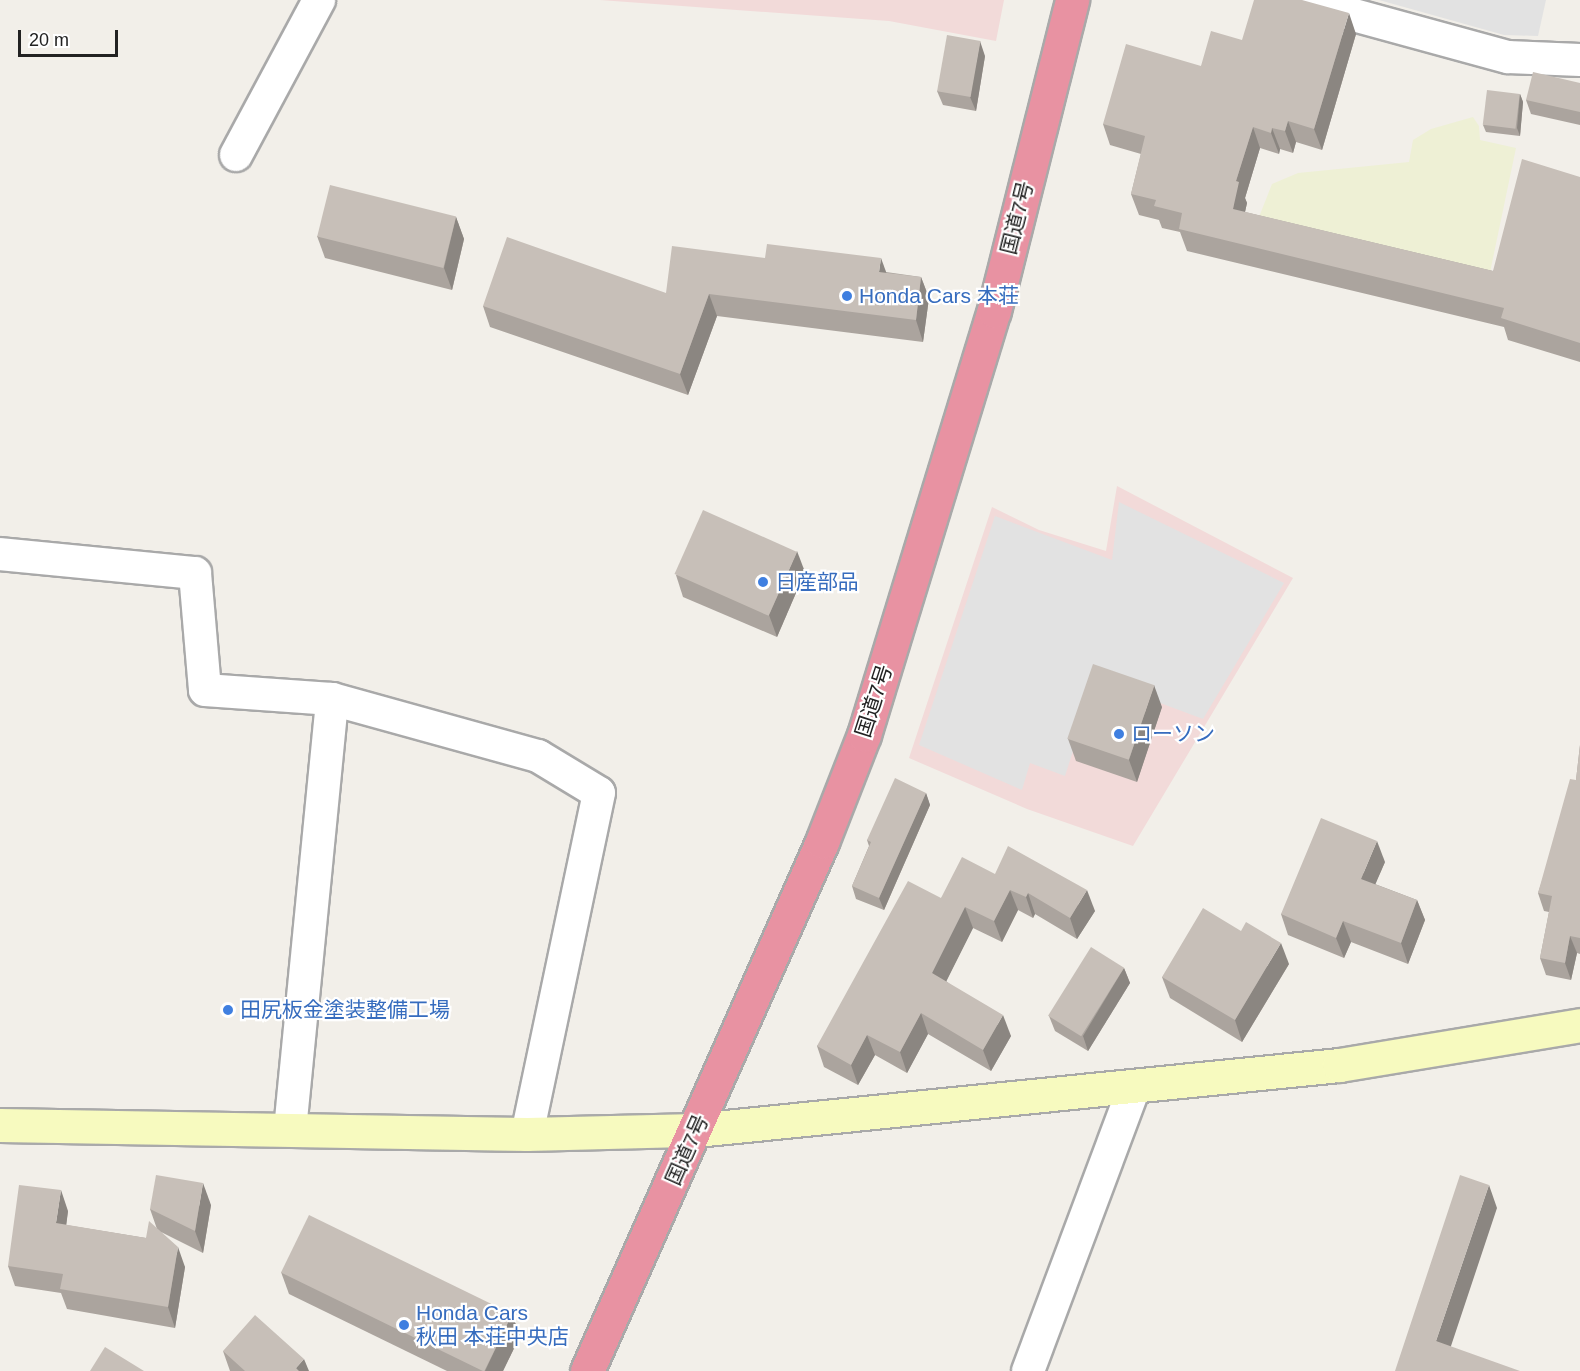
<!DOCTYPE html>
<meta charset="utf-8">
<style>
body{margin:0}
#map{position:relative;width:1580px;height:1371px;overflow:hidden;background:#f2efe9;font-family:Helvetica,"Noto Sans JP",sans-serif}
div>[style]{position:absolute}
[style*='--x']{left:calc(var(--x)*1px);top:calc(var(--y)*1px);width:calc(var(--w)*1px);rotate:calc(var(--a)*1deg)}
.commercial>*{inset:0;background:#f2dad9}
.farmland>*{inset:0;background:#eef0d5}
.parking>*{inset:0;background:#e2e2e2}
.roads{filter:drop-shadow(2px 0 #a9a9a9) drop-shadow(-2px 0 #a9a9a9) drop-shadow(0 2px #a9a9a9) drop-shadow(0 -2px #a9a9a9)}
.street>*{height:32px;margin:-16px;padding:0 16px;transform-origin:16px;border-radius:16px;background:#fff}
.secondary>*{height:33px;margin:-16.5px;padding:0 16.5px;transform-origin:16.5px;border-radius:16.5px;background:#f7fabf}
.highway>*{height:33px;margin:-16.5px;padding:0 16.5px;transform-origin:16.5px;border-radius:16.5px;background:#e892a2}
.wall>*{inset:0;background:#aba49e}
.shaded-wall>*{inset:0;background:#8b8681}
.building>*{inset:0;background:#c7bfb8;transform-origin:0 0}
.dots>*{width:16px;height:16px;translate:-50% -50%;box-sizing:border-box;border:3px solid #fff;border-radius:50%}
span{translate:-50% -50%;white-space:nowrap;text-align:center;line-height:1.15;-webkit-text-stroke:4.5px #fff;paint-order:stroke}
.street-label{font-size:21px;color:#222}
.shop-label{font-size:21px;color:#366cbe}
.left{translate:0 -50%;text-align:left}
.scale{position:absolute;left:18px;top:30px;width:100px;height:27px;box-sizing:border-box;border:3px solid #222;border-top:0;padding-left:8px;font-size:18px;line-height:21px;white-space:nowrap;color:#222;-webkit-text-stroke:4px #fff;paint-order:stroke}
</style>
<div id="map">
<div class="commercial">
<i style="clip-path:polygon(600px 0,1004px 0,996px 41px,889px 21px)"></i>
<i style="clip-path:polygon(1117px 486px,1293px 578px,1133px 846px,1027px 809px,909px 758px,992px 507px,1039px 530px,1106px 551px)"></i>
</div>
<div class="farmland">
<i style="clip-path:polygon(1473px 117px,1479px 126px,1480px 140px,1516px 148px,1488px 282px,1259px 217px,1272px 184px,1298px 173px,1409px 162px,1413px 140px,1431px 129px)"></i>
</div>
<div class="parking">
<i style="clip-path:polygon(1379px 0,1546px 0,1538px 36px,1504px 35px)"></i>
<i style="clip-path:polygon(1119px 502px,1284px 583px,1203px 719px,1096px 679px,1065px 776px,1030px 763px,1022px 790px,919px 745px,995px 516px,1112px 560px)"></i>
</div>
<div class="roads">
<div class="street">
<i style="--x:1299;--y:0;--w:217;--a:15.3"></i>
<i style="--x:1508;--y:57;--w:72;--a:2.4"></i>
<i style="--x:236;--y:155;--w:176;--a:-61.8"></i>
<i style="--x:0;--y:554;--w:196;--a:5.6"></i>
<i style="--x:195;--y:573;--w:117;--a:85.1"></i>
<i style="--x:205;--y:690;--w:127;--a:4.1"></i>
<i style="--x:332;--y:699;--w:214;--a:15.5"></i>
<i style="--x:538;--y:756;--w:71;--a:31.2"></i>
<i style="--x:599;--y:793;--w:349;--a:101.9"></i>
<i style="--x:290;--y:1130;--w:433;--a:-84.4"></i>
<i style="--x:1028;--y:1371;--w:302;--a:-69.5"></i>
</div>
<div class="secondary">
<i style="--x:0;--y:1125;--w:527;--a:0.98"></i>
<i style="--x:527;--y:1134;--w:169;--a:-1.4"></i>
<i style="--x:696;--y:1130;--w:646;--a:-5.77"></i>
<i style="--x:1339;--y:1065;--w:244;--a:-9.4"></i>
</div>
<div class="highway">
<i style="--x:587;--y:1371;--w:579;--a:-66.05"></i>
<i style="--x:822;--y:842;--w:115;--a:-68.6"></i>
<i style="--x:864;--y:735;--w:443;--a:-73"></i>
<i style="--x:994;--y:311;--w:321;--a:-75.9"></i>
</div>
</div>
<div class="wall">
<i style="clip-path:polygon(1356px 34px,1322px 150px,1296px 142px,1293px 153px,1280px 149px,1279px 154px,1260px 148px,1245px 198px,1247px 203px,1245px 212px,1493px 271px,1580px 177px,1580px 362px,1508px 340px,1504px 327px,1187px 251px,1180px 232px,1162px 228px,1159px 220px,1139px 215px,1131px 194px,1141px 154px,1110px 145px,1103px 124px,1201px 66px,1242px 40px)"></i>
<i style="clip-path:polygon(985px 56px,976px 111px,943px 105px,937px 91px)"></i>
<i style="clip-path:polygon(1580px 83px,1580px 125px,1531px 114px,1526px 100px)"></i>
<i style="clip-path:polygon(1520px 94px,1523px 102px,1520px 136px,1486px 132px,1483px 125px)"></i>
<i style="clip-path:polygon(456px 217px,464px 239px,452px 290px,325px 258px,317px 236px)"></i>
<i style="clip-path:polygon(886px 272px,921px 277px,929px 298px,923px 342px,717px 316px,688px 395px,490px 327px,483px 306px,666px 293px)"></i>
<i style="clip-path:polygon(805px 572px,777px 637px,683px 597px,676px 575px)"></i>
<i style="clip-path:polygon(1162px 707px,1137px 782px,1076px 761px,1068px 739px)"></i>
<i style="clip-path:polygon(1580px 745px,1580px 954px,1577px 953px,1571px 980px,1546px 975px,1540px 958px,1549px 912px,1544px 911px,1538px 893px,1576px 780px)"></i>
<i style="clip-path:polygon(926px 793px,930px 805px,884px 910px,856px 899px,852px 886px,869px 846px,867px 840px)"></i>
<i style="clip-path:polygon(1385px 862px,1375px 884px,1417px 900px,1425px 920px,1408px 964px,1351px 942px,1344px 958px,1288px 935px,1281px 914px)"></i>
<i style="clip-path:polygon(995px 874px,1095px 911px,1077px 939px,1035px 914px,1033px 918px,1018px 910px,1002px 942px,973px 928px,946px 981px,1011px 1036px,991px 1071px,928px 1034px,907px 1073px,875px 1055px,858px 1085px,824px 1067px,817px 1046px,941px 898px)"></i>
<i style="clip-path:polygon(1289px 964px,1242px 1042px,1170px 998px,1162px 977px)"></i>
<i style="clip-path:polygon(1124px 968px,1130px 983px,1088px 1051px,1055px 1031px,1049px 1016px)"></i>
<i style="clip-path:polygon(211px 1205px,203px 1253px,161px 1232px,185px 1267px,175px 1328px,67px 1309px,61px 1293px,15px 1286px,8px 1266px,68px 1211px,66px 1225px,146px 1238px,157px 1229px,150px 1209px)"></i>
<i style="clip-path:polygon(281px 1272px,512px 1314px,520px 1336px,503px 1371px,447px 1371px,289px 1294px)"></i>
<i style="clip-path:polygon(223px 1351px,309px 1371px,230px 1371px)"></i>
</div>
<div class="shaded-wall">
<i style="clip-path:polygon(1349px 13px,1356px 34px,1322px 150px,1314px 129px)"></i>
<i style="clip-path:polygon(980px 41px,985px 56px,976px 111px,970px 97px)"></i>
<i style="clip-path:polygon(1520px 94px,1523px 102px,1520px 136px,1517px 128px)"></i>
<i style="clip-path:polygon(1288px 121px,1296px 142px,1293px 153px,1285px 131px)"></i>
<i style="clip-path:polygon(1253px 127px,1260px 148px,1245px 198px,1247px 203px,1241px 230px,1233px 209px,1236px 181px)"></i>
<i style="clip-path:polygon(1272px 128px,1280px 149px,1279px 154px,1271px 133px)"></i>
<i style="clip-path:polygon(456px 217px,464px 239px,452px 290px,444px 268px)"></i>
<i style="clip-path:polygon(881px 258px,889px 280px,879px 272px)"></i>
<i style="clip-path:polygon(921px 277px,929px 298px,923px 342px,916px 320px)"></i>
<i style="clip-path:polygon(709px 294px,717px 316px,688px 395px,680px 374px)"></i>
<i style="clip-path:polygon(797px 551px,805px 572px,777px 637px,769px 615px)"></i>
<i style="clip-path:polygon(1154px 685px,1162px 707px,1137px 782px,1129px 760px)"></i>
<i style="clip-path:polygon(926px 793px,930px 805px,884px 910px,879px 898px)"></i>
<i style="clip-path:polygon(1377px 841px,1385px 862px,1369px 899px,1361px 879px)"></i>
<i style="clip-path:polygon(1010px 890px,1018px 910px,1002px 942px,994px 921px)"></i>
<i style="clip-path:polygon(1087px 890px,1095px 911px,1077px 939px,1070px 918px)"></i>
<i style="clip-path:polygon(1028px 893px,1035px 914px,1033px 918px,1026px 897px)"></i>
<i style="clip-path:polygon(1417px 900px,1425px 920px,1408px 964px,1401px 943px)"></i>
<i style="clip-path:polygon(965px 907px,973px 928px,940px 994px,932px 973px)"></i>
<i style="clip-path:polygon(1343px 921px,1351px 942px,1344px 958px,1336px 938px)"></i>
<i style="clip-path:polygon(1570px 936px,1577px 953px,1571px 980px,1565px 963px)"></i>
<i style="clip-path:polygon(1281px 943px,1289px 964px,1242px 1042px,1235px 1020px)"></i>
<i style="clip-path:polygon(1124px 968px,1130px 983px,1088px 1051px,1083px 1036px)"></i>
<i style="clip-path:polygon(921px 1013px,928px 1034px,907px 1073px,900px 1052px)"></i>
<i style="clip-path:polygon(1003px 1015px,1011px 1036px,991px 1071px,983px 1050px)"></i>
<i style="clip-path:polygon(867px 1035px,875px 1055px,858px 1085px,851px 1065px)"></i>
<i style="clip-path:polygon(203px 1183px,211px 1205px,203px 1253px,195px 1231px)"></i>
<i style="clip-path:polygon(1489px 1185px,1497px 1208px,1445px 1364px,1436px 1341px)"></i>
<i style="clip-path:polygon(61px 1190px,68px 1211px,64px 1243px,56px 1223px)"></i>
<i style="clip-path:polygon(178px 1247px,185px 1267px,175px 1328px,168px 1307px)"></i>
<i style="clip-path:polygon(512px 1314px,520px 1336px,503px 1371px,485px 1371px)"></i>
<i style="clip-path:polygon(304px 1359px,309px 1371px,297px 1371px,296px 1368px)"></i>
</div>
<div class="building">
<i style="clip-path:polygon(1254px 0,1302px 0,1349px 13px,1314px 129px,1288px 121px,1285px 131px,1272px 128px,1271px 133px,1253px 127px,1236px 181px,1239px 182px,1233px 209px,1493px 271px,1522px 159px,1580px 177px,1580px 343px,1501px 318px,1504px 308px,1179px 229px,1182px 213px,1154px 206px,1156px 200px,1131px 194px,1145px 136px,1103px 124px,1126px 44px,1201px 66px,1211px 31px,1242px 40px)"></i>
<i style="left:947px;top:35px;width:34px;height:57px;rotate:10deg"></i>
<i style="clip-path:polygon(1533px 72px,1580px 83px,1580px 112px,1526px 100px)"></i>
<i style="left:1487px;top:90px;width:33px;height:35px;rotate:7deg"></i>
<i style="left:330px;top:185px;width:130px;height:53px;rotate:14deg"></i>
<i style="clip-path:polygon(507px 237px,666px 293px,672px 246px,765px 258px,767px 244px,881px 258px,879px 272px,921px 277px,916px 320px,709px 294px,680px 374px,483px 306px)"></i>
<i style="left:703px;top:510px;width:103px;height:70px;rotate:24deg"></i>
<i style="left:1093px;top:664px;width:65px;height:79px;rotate:19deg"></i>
<i style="clip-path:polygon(1580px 745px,1580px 938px,1570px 936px,1565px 963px,1540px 958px,1552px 896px,1538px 893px,1570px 779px,1576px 780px)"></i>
<i style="clip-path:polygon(895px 778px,926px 793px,879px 898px,852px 886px,871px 842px,867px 840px)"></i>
<i style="clip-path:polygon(1321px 818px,1377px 841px,1361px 879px,1417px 900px,1401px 943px,1343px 921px,1336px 938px,1281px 914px)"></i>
<i style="clip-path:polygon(1008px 846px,1087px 890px,1070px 918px,1028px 893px,1026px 897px,1010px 890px,994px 921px,965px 907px,932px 973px,1003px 1015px,983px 1050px,921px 1013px,900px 1052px,867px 1035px,851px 1065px,817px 1046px,908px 881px,941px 898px,962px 857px,995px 874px)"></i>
<i style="clip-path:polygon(1203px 908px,1241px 931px,1246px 922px,1281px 943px,1235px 1020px,1162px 977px)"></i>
<i style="left:1091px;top:947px;width:39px;height:81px;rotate:32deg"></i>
<i style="clip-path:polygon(156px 1175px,203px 1183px,195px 1231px,150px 1209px)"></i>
<i style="clip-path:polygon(1460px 1175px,1489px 1185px,1436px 1341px,1520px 1371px,1395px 1371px)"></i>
<i style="clip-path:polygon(19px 1185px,61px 1190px,56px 1223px,146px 1238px,149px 1221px,178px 1247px,168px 1307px,60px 1289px,63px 1274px,8px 1266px)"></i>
<i style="left:309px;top:1215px;width:226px;height:64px;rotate:26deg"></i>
<i style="clip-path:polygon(255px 1315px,304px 1359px,296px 1368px,299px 1371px,245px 1371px,223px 1351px)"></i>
<i style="clip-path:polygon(105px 1347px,144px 1371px,90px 1371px)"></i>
</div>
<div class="dots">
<i style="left:847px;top:296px;background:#3f7fe0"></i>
<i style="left:763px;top:582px;background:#3f7fe0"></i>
<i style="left:1119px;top:734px;background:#3f7fe0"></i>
<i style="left:228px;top:1010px;background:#3f7fe0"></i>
<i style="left:404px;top:1325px;background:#3f7fe0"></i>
</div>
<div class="street-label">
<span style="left:1017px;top:218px;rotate:-76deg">国道7号</span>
<span style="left:874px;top:701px;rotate:-72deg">国道7号</span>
<span style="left:687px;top:1150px;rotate:-66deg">国道7号</span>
</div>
<div class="shop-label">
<span class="left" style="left:859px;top:296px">Honda Cars 本荘</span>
<span class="left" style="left:775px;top:582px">日産部品</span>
<span class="left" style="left:1131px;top:734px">ローソン</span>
<span class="left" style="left:240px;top:1010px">田尻板金塗装整備工場</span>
<span class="left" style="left:416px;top:1325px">Honda Cars<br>秋田 本荘中央店</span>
</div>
<div class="scale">20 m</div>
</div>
